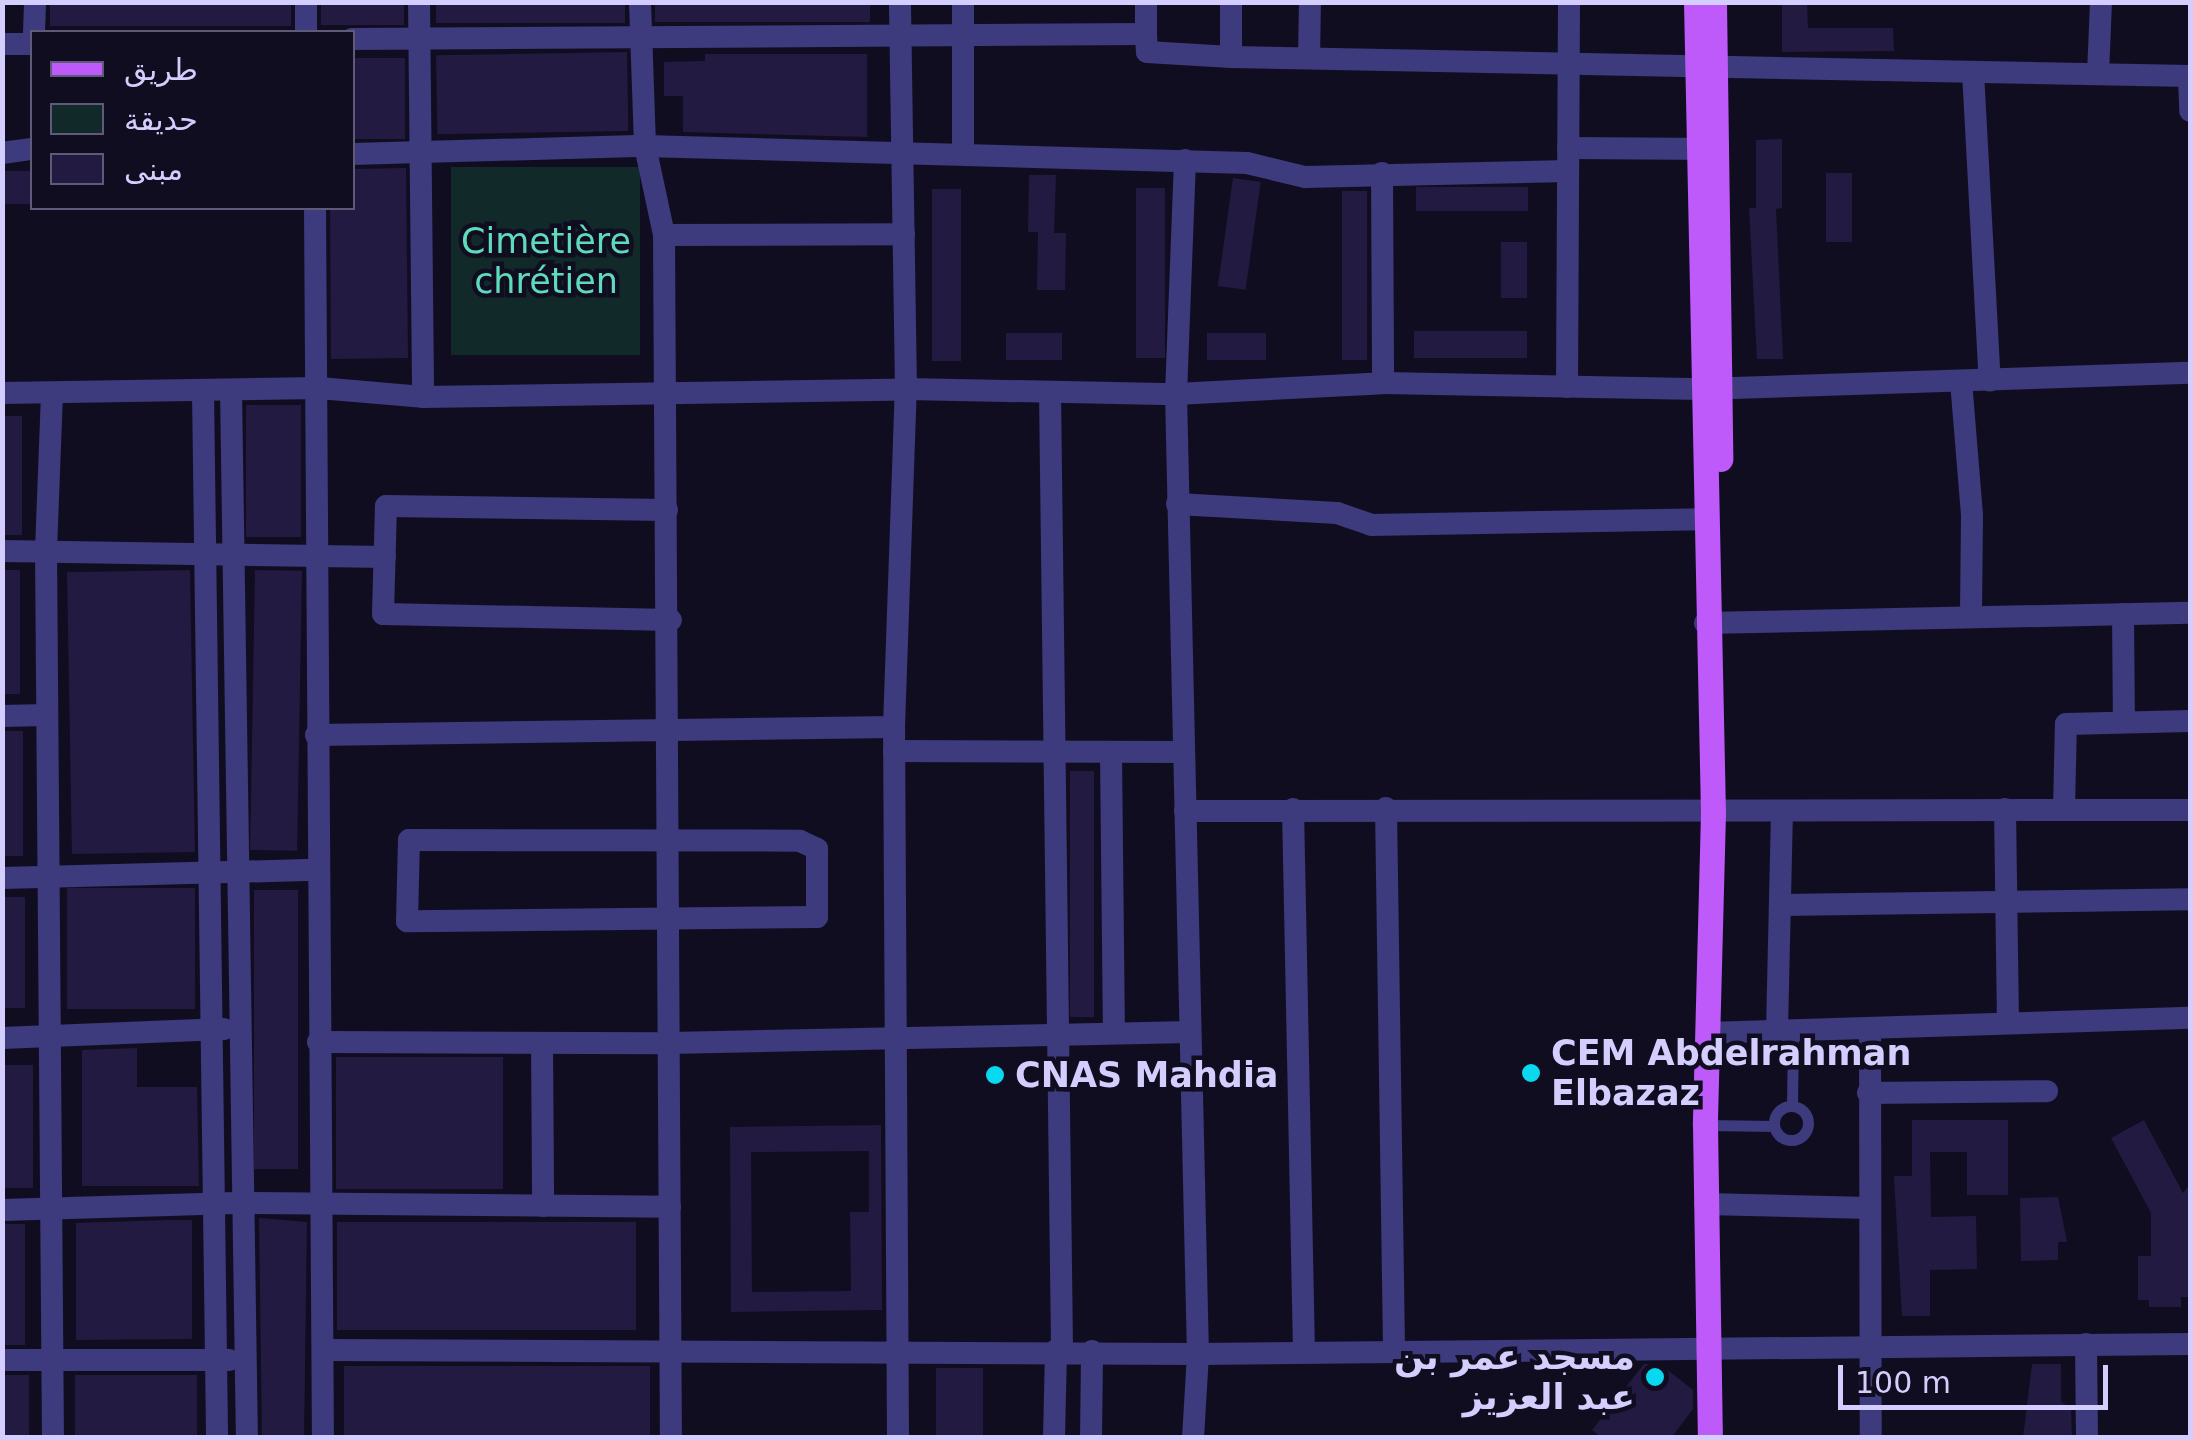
<!DOCTYPE html>
<meta charset="utf-8">
<style>
body{margin:0}
#map{position:relative;width:2193px;height:1440px;overflow:hidden;background:#110d20;font-family:"DejaVu Sans",Vazirmatn,sans-serif}
div>[style]{position:absolute}
[style*='--x']{left:calc(var(--x)*1px);top:calc(var(--y)*1px);width:calc(var(--w)*1px);rotate:calc(var(--a)*1deg)}
.green>*{inset:0;background:#112a29;transform-origin:0 0}
.building>*{inset:0;background:#221a40;transform-origin:0 0}
.service>*{height:11px;margin:-5.5px;padding:0 5.5px;transform-origin:5.5px;border-radius:5.5px;background:#3d3a7d}
.service>.ring{margin:-5.5px;padding:0;box-sizing:content-box;background:none;border:11px solid #3d3a7d;border-radius:50%}
.minor>*{height:22px;margin:-11px;padding:0 11px;transform-origin:11px;border-radius:11px;background:#3d3a7d}
.primary>*{height:25px;margin:-12.5px;padding:0 12.5px;transform-origin:12.5px;border-radius:12.5px;background:#be59fa}
.dots>*{width:28px;height:28px;translate:-50% -50%;box-sizing:border-box;border:5px solid #110d20;border-radius:50%}
span{translate:-50% -50%;white-space:nowrap;text-align:center;line-height:1.15;-webkit-text-stroke:9px #110d20;paint-order:stroke}
.park-label{font-size:35px;color:#5ddbbc}
.poi-label{font-size:35px;color:#d3cefd;font-weight:700}
.left{translate:0 -50%;text-align:left}
.right{translate:-100% -50%;text-align:right}
.frame{position:absolute;inset:0;border:5px solid #d3cefd;pointer-events:none}
.legend{position:absolute;left:30px;top:30px;width:325px;height:180px;box-sizing:border-box;background:#110d20;border:2px solid #5f5a78;margin:0;padding:12px 18px;list-style:none;font-size:30px;color:#d3cefd}
.legend li{display:flex;align-items:center;gap:20px;height:50px}
.legend b{width:50px;border:2px solid #5f5a78}
.scale{position:absolute;left:1838px;top:1365px;width:270px;height:45px;box-sizing:border-box;border:5px solid #d3cefd;border-top:0;padding-left:12px;font-size:30px;line-height:35px;white-space:nowrap;color:#d3cefd;-webkit-text-stroke:8px #110d20;paint-order:stroke}
</style>
<div id="map">
<div class="green">
<i style="left:640px;top:167px;width:188px;height:189px;rotate:90deg"></i>
</div>
<div class="building">
<i style="left:50px;top:2px;width:241px;height:24px"></i>
<i style="left:321px;top:2px;width:83px;height:23px"></i>
<i style="left:436px;top:2px;width:189px;height:21px"></i>
<i style="left:655px;top:2px;width:215px;height:20px"></i>
<i style="clip-path:polygon(1782px 2px,1807px 2px,1808px 28px,1893px 28px,1894px 51px,1782px 52px)"></i>
<i style="left:627px;top:52px;width:79px;height:191px;rotate:89deg"></i>
<i style="clip-path:polygon(705px 54px,867px 54px,867px 137px,683px 132px,683px 96px,664px 96px,664px 62px,705px 61px)"></i>
<i style="left:352px;top:58px;width:53px;height:81px"></i>
<i style="clip-path:polygon(1782px 139px,1782px 208px,1776px 209px,1783px 359px,1757px 359px,1749px 208px,1756px 208px,1756px 140px)"></i>
<i style="clip-path:polygon(406px 168px,408px 358px,331px 359px,330px 208px,352px 208px,352px 169px)"></i>
<i style="left:2px;top:171px;width:30px;height:33px"></i>
<i style="left:1826px;top:173px;width:26px;height:69px"></i>
<i style="clip-path:polygon(1029px 175px,1056px 175px,1054px 233px,1066px 233px,1065px 290px,1037px 290px,1038px 232px,1028px 232px)"></i>
<i style="left:1233px;top:178px;width:28px;height:109px;rotate:8deg"></i>
<i style="left:1528px;top:187px;width:24px;height:112px;rotate:90deg"></i>
<i style="left:1136px;top:188px;width:29px;height:170px"></i>
<i style="left:932px;top:189px;width:29px;height:172px"></i>
<i style="left:1342px;top:191px;width:25px;height:169px"></i>
<i style="left:1501px;top:242px;width:26px;height:56px"></i>
<i style="left:1414px;top:331px;width:113px;height:27px"></i>
<i style="left:1006px;top:333px;width:56px;height:27px"></i>
<i style="left:1207px;top:333px;width:59px;height:27px"></i>
<i style="left:301px;top:405px;width:132px;height:55px;rotate:90deg"></i>
<i style="left:2px;top:416px;width:20px;height:119px"></i>
<i style="left:20px;top:570px;width:124px;height:18px;rotate:90deg"></i>
<i style="left:190px;top:570px;width:282px;height:123px;rotate:89deg"></i>
<i style="left:255px;top:570px;width:47px;height:280px;rotate:1deg"></i>
<i style="left:2px;top:731px;width:21px;height:125px"></i>
<i style="left:1094px;top:771px;width:246px;height:24px;rotate:90deg"></i>
<i style="left:195px;top:888px;width:121px;height:128px;rotate:90deg"></i>
<i style="left:254px;top:890px;width:44px;height:279px"></i>
<i style="left:2px;top:897px;width:23px;height:111px"></i>
<i style="clip-path:polygon(137px 1048px,137px 1087px,197px 1087px,199px 1186px,82px 1186px,82px 1050px)"></i>
<i style="left:336px;top:1057px;width:167px;height:132px"></i>
<i style="left:2px;top:1065px;width:31px;height:123px"></i>
<i style="clip-path:polygon(1912px 1120px,2008px 1120px,2008px 1195px,1967px 1195px,1967px 1152px,1930px 1152px,1931px 1217px,1976px 1216px,1977px 1269px,1930px 1270px,1930px 1316px,1902px 1316px,1894px 1176px,1912px 1176px)"></i>
<i style="clip-path:polygon(2144px 1120px,2183px 1193px,2190px 1184px,2190px 1297px,2181px 1297px,2181px 1307px,2149px 1307px,2149px 1300px,2138px 1300px,2138px 1256px,2151px 1256px,2151px 1213px,2111px 1138px)"></i>
<i style="clip-path:polygon(evenodd,881px 1125px,882px 1310px,731px 1312px,730px 1127px,881px 1125px,869px 1151px,869px 1212px,850px 1212px,851px 1291px,752px 1292px,751px 1152px,869px 1151px)"></i>
<i style="clip-path:polygon(2058px 1197px,2067px 1242px,2058px 1242px,2058px 1260px,2021px 1261px,2020px 1198px)"></i>
<i style="clip-path:polygon(259px 1218px,307px 1222px,304px 1438px,262px 1438px)"></i>
<i style="clip-path:polygon(167px 1220px,192px 1220px,192px 1339px,76px 1340px,76px 1223px)"></i>
<i style="left:337px;top:1222px;width:299px;height:108px"></i>
<i style="left:25px;top:1224px;width:121px;height:23px;rotate:90deg"></i>
<i style="clip-path:polygon(1644px 1364px,1660px 1364px,1693px 1390px,1693px 1409px,1671px 1438px,1602px 1438px,1592px 1430px)"></i>
<i style="clip-path:polygon(2032px 1364px,2061px 1364px,2061px 1402px,2071px 1408px,2072px 1438px,2023px 1438px)"></i>
<i style="left:650px;top:1366px;width:72px;height:306px;rotate:90deg"></i>
<i style="left:936px;top:1368px;width:47px;height:70px"></i>
<i style="left:2px;top:1375px;width:27px;height:63px"></i>
<i style="left:75px;top:1375px;width:122px;height:63px"></i>
</div>
<div class="service">
<i class="ring" style="left:1774px;top:1106px;width:23px;height:23px"></i>
<i style="--x:1792;--y:1106;--w:76;--a:-89.2"></i>
<i style="--x:1705;--y:1125;--w:69;--a:0.8"></i>
</div>
<div class="minor">
<i style="--x:419;--y:2;--w:395;--a:89.4"></i>
<i style="--x:640;--y:2;--w:144;--a:88"></i>
<i style="--x:645;--y:146;--w:91;--a:77.9"></i>
<i style="--x:664;--y:235;--w:1203;--a:89.67"></i>
<i style="--x:963;--y:2;--w:150;--a:90"></i>
<i style="--x:1231;--y:2;--w:55;--a:90"></i>
<i style="--x:34;--y:32;--w:30;--a:-88"></i>
<i style="--x:306;--y:32;--w:30;--a:-90"></i>
<i style="--x:1146;--y:34;--w:18;--a:87"></i>
<i style="--x:1147;--y:52;--w:84;--a:3.4"></i>
<i style="--x:1231;--y:57;--w:959;--a:1.14"></i>
<i style="--x:352;--y:39;--w:794;--a:-0.36"></i>
<i style="--x:1146;--y:34;--w:32;--a:-90"></i>
<i style="--x:2;--y:44;--w:30;--a:0"></i>
<i style="--x:1309;--y:58;--w:56;--a:-89"></i>
<i style="--x:1973;--y:72;--w:309;--a:86.9"></i>
<i style="--x:2098;--y:74;--w:72;--a:-87.6"></i>
<i style="--x:2189;--y:76;--w:35;--a:88"></i>
<i style="--x:1568;--y:148;--w:148;--a:0.4"></i>
<i style="--x:2;--y:153;--w:30;--a:-8"></i>
<i style="--x:352;--y:154;--w:293;--a:-1.6"></i>
<i style="--x:645;--y:146;--w:602;--a:1.62"></i>
<i style="--x:1247;--y:163;--w:60;--a:13.6"></i>
<i style="--x:1305;--y:177;--w:263;--a:-1.3"></i>
<i style="--x:1185;--y:160;--w:234;--a:92.2"></i>
<i style="--x:1176;--y:394;--w:960;--a:88.69"></i>
<i style="--x:1198;--y:1354;--w:84;--a:93.4"></i>
<i style="--x:1382;--y:173;--w:210;--a:89.7"></i>
<i style="--x:315;--y:208;--w:1230;--a:89.63"></i>
<i style="--x:664;--y:235;--w:240;--a:-0.2"></i>
<i style="--x:1961;--y:381;--w:135;--a:85.3"></i>
<i style="--x:1972;--y:516;--w:101;--a:90.6"></i>
<i style="--x:1567;--y:387;--w:385;--a:-89.7"></i>
<i style="--x:231;--y:390;--w:1048;--a:89.13"></i>
<i style="--x:203;--y:391;--w:1047;--a:89.23"></i>
<i style="--x:1050;--y:392;--w:959;--a:89.28"></i>
<i style="--x:2;--y:393;--w:317;--a:-0.9"></i>
<i style="--x:319;--y:388;--w:104;--a:4.9"></i>
<i style="--x:423;--y:397;--w:483;--a:-0.9"></i>
<i style="--x:906;--y:389;--w:270;--a:1.1"></i>
<i style="--x:1176;--y:394;--w:207;--a:-3"></i>
<i style="--x:1383;--y:383;--w:319;--a:1.1"></i>
<i style="--x:1702;--y:389;--w:488;--a:-1.9"></i>
<i style="--x:52;--y:394;--w:156;--a:92.2"></i>
<i style="--x:46;--y:550;--w:888;--a:89.55"></i>
<i style="--x:1177;--y:504;--w:160;--a:3.2"></i>
<i style="--x:1337;--y:513;--w:36;--a:19"></i>
<i style="--x:1371;--y:525;--w:333;--a:-1"></i>
<i style="--x:667;--y:510;--w:281;--a:-179.2"></i>
<i style="--x:386;--y:506;--w:108;--a:91.6"></i>
<i style="--x:383;--y:614;--w:288;--a:1.2"></i>
<i style="--x:2;--y:551;--w:383;--a:0.9"></i>
<i style="--x:2123;--y:614;--w:108;--a:89.5"></i>
<i style="--x:1705;--y:623;--w:485;--a:-1.2"></i>
<i style="--x:2;--y:716;--w:45;--a:-1.3"></i>
<i style="--x:316;--y:735;--w:578;--a:-0.79"></i>
<i style="--x:894;--y:751;--w:290;--a:0.2"></i>
<i style="--x:1111;--y:753;--w:278;--a:89.4"></i>
<i style="--x:1386;--y:808;--w:542;--a:89.15"></i>
<i style="--x:1293;--y:809;--w:543;--a:88.84"></i>
<i style="--x:2005;--y:809;--w:213;--a:89.2"></i>
<i style="--x:2064;--y:809;--w:85;--a:-88.7"></i>
<i style="--x:2066;--y:724;--w:124;--a:-1.4"></i>
<i style="--x:1185;--y:811;--w:1005;--a:-0.06"></i>
<i style="--x:409;--y:840;--w:391;--a:0.1"></i>
<i style="--x:800;--y:841;--w:19;--a:25"></i>
<i style="--x:817;--y:849;--w:68;--a:90"></i>
<i style="--x:817;--y:917;--w:410;--a:179.4"></i>
<i style="--x:407;--y:921;--w:81;--a:-88.6"></i>
<i style="--x:2;--y:878;--w:313;--a:-1.5"></i>
<i style="--x:1782;--y:905;--w:408;--a:-0.8"></i>
<i style="--x:1870;--y:1029;--w:409;--a:89.9"></i>
<i style="--x:1777;--y:1031;--w:216;--a:-88.7"></i>
<i style="--x:1707;--y:1033;--w:483;--a:-1.8"></i>
<i style="--x:2;--y:1038;--w:222;--a:-2.3"></i>
<i style="--x:318;--y:1042;--w:352;--a:0.2"></i>
<i style="--x:670;--y:1043;--w:520;--a:-1.21"></i>
<i style="--x:542;--y:1043;--w:163;--a:89.6"></i>
<i style="--x:1868;--y:1093;--w:179;--a:-0.6"></i>
<i style="--x:1705;--y:1204;--w:164;--a:1.4"></i>
<i style="--x:2;--y:1210;--w:242;--a:-1.7"></i>
<i style="--x:244;--y:1203;--w:426;--a:0.5"></i>
<i style="--x:2086;--y:1344;--w:94;--a:89.4"></i>
<i style="--x:324;--y:1350;--w:874;--a:0.26"></i>
<i style="--x:1198;--y:1354;--w:992;--a:-0.58"></i>
<i style="--x:2;--y:1360;--w:227;--a:0"></i>
<i style="--x:898;--y:1438;--w:711;--a:-90.32"></i>
<i style="--x:894;--y:727;--w:338;--a:-88"></i>
<i style="--x:906;--y:389;--w:387;--a:-90.9"></i>
<i style="--x:1054;--y:1438;--w:88;--a:-88.7"></i>
<i style="--x:1091;--y:1438;--w:87;--a:-89.3"></i>
</div>
<div class="primary">
<i style="--x:1696;--y:2;--w:811;--a:88.8"></i>
<i style="--x:1713;--y:813;--w:312;--a:91.5"></i>
<i style="--x:1705;--y:1125;--w:313;--a:89.1"></i>
<i style="--x:1714;--y:2;--w:457;--a:89.2"></i>
</div>
<div class="dots">
<i style="left:1531px;top:1073px;background:#08d8f0"></i>
<i style="left:995px;top:1075px;background:#08d8f0"></i>
<i style="left:1655px;top:1377px;background:#08d8f0"></i>
</div>
<div class="park-label">
<span style="left:546px;top:261px">Cimetière<br>chrétien</span>
</div>
<div class="poi-label">
<span class="left" style="left:1551px;top:1073px">CEM Abdelrahman<br>Elbazaz</span>
<span class="left" style="left:1015px;top:1075px">CNAS Mahdia</span>
<span class="right" style="left:1635px;top:1377px">مسجد عمر بن<br>عبد العزيز</span>
</div>
<div class="frame"></div>
<ul class="legend">
<li><b style="height:12px;background:#be59fa"></b>طريق</li>
<li><b style="height:28px;background:#112a29"></b>حديقة</li>
<li><b style="height:28px;background:#221a40"></b>مبنى</li>
</ul>
<div class="scale">100 m</div>
</div>
